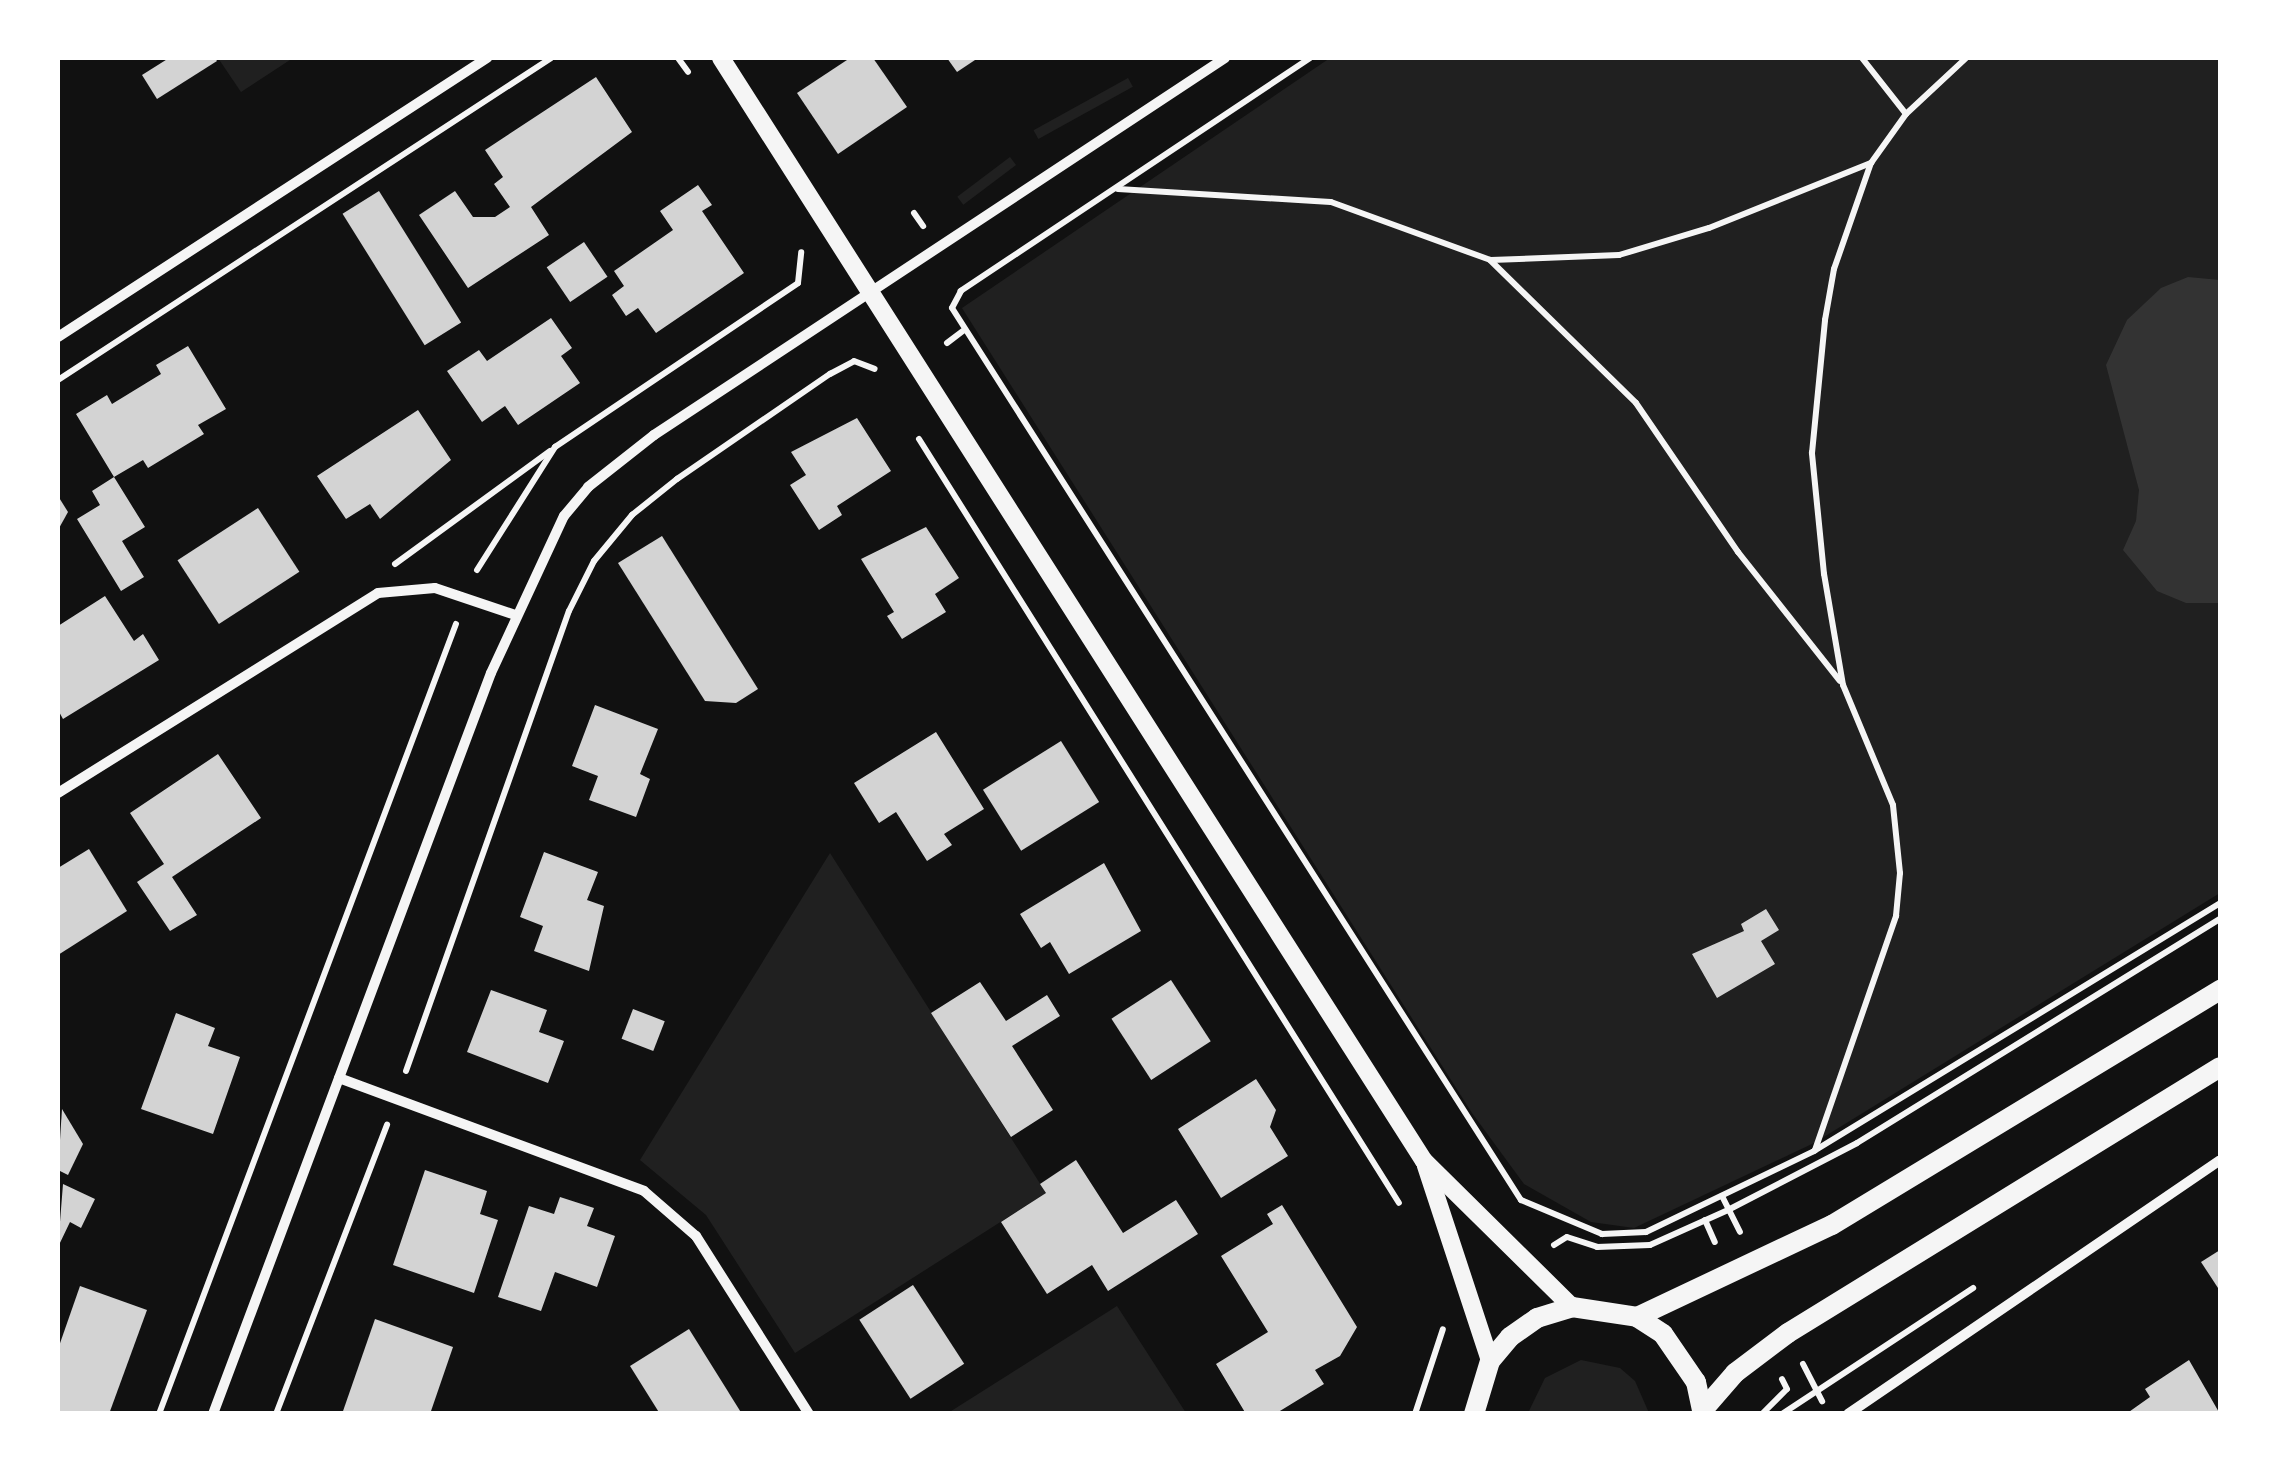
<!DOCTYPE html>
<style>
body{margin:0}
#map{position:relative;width:2278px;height:1471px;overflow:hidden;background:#111;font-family:"Open Sans",sans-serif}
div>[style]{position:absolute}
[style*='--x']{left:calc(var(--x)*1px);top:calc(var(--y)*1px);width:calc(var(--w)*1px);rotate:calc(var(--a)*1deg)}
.green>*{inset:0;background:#202020;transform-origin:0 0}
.water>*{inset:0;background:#333}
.building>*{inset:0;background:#d3d3d3;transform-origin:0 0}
.path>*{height:6px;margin:-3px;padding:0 3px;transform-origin:3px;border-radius:3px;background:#f5f5f5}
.minor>*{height:10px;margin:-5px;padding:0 5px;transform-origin:5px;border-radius:5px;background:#f5f5f5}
.tertiary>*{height:18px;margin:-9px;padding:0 9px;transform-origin:9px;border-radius:9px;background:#f5f5f5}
.secondary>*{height:20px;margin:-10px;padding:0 10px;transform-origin:10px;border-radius:10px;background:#f5f5f5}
span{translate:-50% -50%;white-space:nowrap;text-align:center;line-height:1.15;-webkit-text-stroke:8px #fff;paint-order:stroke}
.frame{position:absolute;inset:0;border:60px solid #fff;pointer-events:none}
</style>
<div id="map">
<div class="green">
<i style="clip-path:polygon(218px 58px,293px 58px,241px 92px)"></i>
<i style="clip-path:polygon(1330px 58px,2220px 58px,2220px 893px,1814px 1143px,1634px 1228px,1591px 1222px,1524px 1184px,1472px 1113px,962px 308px)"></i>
<i style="left:1128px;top:78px;width:10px;height:108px;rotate:61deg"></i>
<i style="left:1010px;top:157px;width:10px;height:66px;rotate:53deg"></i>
<i style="clip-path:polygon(830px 853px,1046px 1193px,795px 1353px,706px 1215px,640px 1160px)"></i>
<i style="clip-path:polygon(1117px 1306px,1186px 1413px,948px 1413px)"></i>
<i style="clip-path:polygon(1581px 1360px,1620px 1368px,1635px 1381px,1649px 1413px,1528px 1413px,1545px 1378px)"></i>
</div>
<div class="water">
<i style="clip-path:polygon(2188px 277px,2220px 280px,2220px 603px,2186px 603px,2157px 591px,2123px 550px,2136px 521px,2139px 490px,2106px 365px,2127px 320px,2161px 288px)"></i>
</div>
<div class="building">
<i style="clip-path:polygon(169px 58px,215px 58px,217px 61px,157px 99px,142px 75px)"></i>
<i style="clip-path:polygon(850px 58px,873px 58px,907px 107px,838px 154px,797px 93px)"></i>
<i style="clip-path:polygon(947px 58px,978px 58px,957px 72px)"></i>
<i style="clip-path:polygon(596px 77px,632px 132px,531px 207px,549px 235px,468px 288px,419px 215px,455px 191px,473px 217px,495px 217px,510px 207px,494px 184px,503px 177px,485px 150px)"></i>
<i style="clip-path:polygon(698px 185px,712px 205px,702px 211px,744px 273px,656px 333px,638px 308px,626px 316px,612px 295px,624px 286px,614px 271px,673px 230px,660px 211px)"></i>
<i style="left:379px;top:191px;width:155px;height:43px;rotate:58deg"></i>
<i style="left:584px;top:242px;width:42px;height:45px;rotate:56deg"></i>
<i style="clip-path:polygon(551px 318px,572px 348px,561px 356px,580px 383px,518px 425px,505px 406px,482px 422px,447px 371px,479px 350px,487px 361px)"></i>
<i style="clip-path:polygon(188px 346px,226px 409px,198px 425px,204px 434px,148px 468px,143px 460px,114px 477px,76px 414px,107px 395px,112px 404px,161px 374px,156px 365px)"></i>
<i style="clip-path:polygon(418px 410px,451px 460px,380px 519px,370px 504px,346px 519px,317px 476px)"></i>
<i style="clip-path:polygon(857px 418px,891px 471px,837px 506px,842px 515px,819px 530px,790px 485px,806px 475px,791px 452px)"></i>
<i style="clip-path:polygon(114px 477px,145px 527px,122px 541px,144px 577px,121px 591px,77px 519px,100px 505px,92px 491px)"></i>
<i style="clip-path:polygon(58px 496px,68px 512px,58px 530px)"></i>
<i style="left:258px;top:508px;width:76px;height:96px;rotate:57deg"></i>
<i style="clip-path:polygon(926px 527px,959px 578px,935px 594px,946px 612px,902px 639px,887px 616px,894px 612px,861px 559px)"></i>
<i style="clip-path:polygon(662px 536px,758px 689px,736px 703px,705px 701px,618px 563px)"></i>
<i style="clip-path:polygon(105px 596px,134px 641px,143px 634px,159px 660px,63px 719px,58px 710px,58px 626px)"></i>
<i style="clip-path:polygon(595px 705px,658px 729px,640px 774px,650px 779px,636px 817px,589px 800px,598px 776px,572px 766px)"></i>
<i style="clip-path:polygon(936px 732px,984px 809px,944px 834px,952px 845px,927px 861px,896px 812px,879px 823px,854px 783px)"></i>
<i style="left:1061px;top:741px;width:72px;height:92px;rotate:58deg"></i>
<i style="clip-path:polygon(218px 754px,261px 818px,172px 877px,197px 915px,170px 931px,137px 882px,164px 864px,130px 813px)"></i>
<i style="clip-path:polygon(89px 849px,127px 911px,58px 955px,58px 868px)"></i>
<i style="clip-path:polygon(544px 852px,598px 872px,587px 900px,604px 906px,589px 971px,534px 951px,543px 926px,520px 917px)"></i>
<i style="clip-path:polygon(1104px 863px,1141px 931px,1069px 974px,1050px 942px,1041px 948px,1020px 914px)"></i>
<i style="clip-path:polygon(1766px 909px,1779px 930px,1761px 941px,1775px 964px,1717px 998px,1692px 954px,1744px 931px,1741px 924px)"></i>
<i style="left:1171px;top:980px;width:73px;height:71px;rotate:57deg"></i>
<i style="clip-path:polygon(980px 982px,1006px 1021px,1047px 995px,1060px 1016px,1012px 1046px,1053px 1110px,1011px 1137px,931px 1013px)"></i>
<i style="clip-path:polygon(491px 990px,547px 1010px,539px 1032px,564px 1041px,548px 1083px,467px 1052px)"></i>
<i style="left:633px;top:1009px;width:34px;height:32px;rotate:21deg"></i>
<i style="clip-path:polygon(176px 1013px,215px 1028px,208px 1046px,240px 1057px,213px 1134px,141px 1109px)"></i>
<i style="clip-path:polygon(1256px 1079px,1276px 1110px,1270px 1127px,1288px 1156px,1221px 1198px,1178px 1129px)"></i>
<i style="clip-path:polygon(62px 1109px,83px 1144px,68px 1175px,58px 1170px)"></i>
<i style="clip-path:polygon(1076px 1160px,1123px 1233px,1176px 1200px,1198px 1234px,1108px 1291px,1092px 1265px,1047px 1294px,1001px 1222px,1046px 1193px,1040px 1184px)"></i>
<i style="clip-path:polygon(425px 1170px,487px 1191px,480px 1214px,498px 1220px,474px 1293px,393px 1265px)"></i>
<i style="clip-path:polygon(63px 1184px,95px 1199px,81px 1228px,70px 1222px,58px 1247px)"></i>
<i style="clip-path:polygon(560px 1197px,594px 1208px,587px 1226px,615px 1236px,597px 1287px,555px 1272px,541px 1311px,498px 1297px,529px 1206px,554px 1214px)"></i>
<i style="clip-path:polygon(1282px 1205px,1357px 1327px,1340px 1356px,1315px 1370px,1324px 1384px,1275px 1414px,1246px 1414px,1216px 1364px,1268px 1332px,1221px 1256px,1273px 1224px,1267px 1214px)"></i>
<i style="clip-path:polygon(2220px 1250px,2220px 1291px,2201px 1262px)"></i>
<i style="left:913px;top:1285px;width:94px;height:64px;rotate:57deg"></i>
<i style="clip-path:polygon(80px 1286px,147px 1310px,109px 1414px,58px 1414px,58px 1349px)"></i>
<i style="clip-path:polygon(375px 1319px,453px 1347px,430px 1414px,342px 1414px)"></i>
<i style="clip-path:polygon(689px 1329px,742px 1414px,660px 1414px,630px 1366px)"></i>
<i style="clip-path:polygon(2189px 1360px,2220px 1414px,2126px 1414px,2150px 1397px,2145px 1389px)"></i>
</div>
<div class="path">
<i style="--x:678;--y:58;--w:17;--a:54"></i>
<i style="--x:1310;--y:58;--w:420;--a:146.3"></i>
<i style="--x:961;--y:291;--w:19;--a:118"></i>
<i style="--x:952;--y:308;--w:1058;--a:57.47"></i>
<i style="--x:1521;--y:1200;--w:88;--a:22.8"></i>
<i style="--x:1602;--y:1234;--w:44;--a:-2.6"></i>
<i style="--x:1646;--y:1232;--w:187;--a:-25.7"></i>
<i style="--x:1814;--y:1151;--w:476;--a:-31.4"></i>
<i style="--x:1862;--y:58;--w:71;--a:51.8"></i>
<i style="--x:1118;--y:189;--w:213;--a:3.5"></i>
<i style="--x:1331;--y:202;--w:169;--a:20"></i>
<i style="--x:1490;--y:260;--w:204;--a:44.4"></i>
<i style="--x:1636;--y:403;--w:181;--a:55.6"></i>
<i style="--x:1738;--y:552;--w:164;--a:51.7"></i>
<i style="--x:914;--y:213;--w:16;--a:55"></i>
<i style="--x:1491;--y:260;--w:128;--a:-2.2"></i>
<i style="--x:1619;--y:255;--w:94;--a:-16.7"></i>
<i style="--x:1709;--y:228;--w:175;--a:-21.9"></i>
<i style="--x:947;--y:343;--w:20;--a:-37"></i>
<i style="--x:58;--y:380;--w:589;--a:-33.15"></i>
<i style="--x:919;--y:439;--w:902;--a:57.86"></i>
<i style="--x:395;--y:564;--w:192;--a:-36.1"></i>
<i style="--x:477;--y:570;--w:146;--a:-57.6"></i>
<i style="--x:555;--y:447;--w:293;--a:-34"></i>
<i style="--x:798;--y:283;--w:31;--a:-84"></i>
<i style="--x:406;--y:1071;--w:488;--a:-70.5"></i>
<i style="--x:569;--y:611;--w:56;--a:-63.4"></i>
<i style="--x:594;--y:561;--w:60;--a:-50.4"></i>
<i style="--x:632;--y:515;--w:58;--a:-38.7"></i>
<i style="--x:677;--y:479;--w:186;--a:-34.5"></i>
<i style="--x:830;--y:374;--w:27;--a:-28"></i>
<i style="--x:854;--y:361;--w:22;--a:21"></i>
<i style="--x:1815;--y:1150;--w:248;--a:-70.9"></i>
<i style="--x:1896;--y:916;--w:43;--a:-84.7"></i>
<i style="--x:1900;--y:873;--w:68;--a:-95.9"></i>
<i style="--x:1893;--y:805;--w:130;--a:-112.6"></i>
<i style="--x:1843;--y:685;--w:113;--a:-99.7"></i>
<i style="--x:1824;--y:574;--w:122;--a:-95.7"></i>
<i style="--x:1812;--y:453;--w:134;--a:-84.4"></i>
<i style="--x:1825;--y:320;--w:52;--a:-80"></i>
<i style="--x:1834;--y:269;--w:112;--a:-70.8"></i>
<i style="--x:1871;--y:163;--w:60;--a:-54.5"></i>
<i style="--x:1906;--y:114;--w:82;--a:-43"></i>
<i style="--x:1722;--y:1196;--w:40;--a:63.4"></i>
<i style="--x:1705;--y:1220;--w:24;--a:66"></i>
<i style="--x:1554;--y:1245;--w:15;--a:-32"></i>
<i style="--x:1567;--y:1237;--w:32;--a:18"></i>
<i style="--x:1597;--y:1247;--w:53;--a:-2.2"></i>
<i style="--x:1650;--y:1245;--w:85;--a:-24.2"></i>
<i style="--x:1728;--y:1210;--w:145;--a:-27.4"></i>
<i style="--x:1857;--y:1143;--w:427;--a:-31.7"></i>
<i style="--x:1803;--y:1364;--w:42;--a:62.8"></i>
<i style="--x:159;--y:1414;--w:844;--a:-69.4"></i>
<i style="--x:276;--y:1414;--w:310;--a:-69"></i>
<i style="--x:1415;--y:1414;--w:89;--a:-71.8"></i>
<i style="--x:1762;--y:1414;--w:35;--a:-45"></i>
<i style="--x:1787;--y:1389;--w:11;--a:-117"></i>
<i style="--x:1782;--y:1414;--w:229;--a:-33.4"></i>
</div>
<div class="minor">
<i style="--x:58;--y:337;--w:512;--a:-33.04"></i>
<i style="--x:58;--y:793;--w:377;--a:-32"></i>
<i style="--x:378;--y:593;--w:57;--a:-5"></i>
<i style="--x:435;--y:588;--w:84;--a:18.6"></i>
<i style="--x:339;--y:1078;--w:325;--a:20.3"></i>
<i style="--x:644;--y:1191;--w:69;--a:40.9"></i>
<i style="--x:696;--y:1236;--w:211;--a:57.6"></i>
<i style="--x:213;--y:1414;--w:791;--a:-69.44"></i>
<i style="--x:491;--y:673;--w:173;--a:-65.1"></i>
<i style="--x:564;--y:516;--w:38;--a:-50"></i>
<i style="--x:588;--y:487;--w:84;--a:-38.2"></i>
<i style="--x:654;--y:435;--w:684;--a:-33.43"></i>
<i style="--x:1848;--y:1414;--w:450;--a:-34.3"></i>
</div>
<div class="tertiary">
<i style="--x:721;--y:58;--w:1308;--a:57.49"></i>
<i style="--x:1424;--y:1161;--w:208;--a:44.6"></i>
<i style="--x:1426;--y:1166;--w:205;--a:71.8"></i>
</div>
<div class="secondary">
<i style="--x:1637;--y:1317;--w:216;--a:-25.3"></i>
<i style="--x:1832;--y:1225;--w:454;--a:-31.2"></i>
<i style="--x:1703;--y:1410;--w:49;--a:-49.1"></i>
<i style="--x:1735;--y:1373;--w:66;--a:-37"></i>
<i style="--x:1788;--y:1333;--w:507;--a:-31.62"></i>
<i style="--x:1474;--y:1414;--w:55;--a:-73.2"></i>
<i style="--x:1490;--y:1361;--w:31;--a:-50"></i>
<i style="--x:1510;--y:1337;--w:33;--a:-35"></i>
<i style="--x:1537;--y:1318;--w:37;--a:-17"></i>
<i style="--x:1572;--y:1307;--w:66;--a:8.7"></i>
<i style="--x:1637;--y:1317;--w:31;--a:33"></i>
<i style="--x:1663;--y:1334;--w:58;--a:55.5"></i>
<i style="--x:1696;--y:1382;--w:33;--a:78"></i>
</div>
<div class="frame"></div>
</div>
